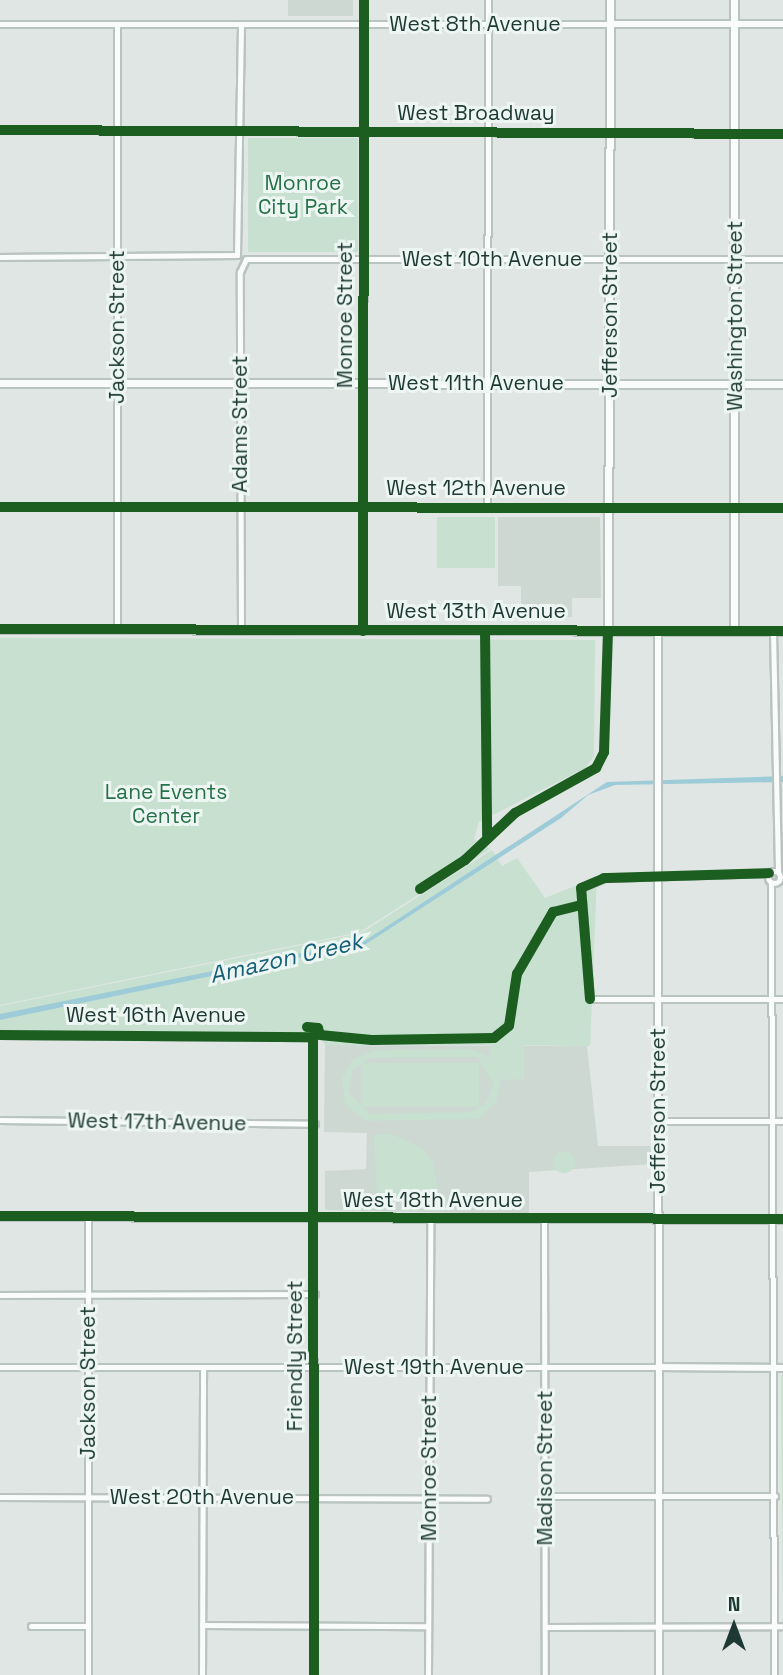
<!DOCTYPE html>
<style>
body{margin:0}
#map{position:relative;width:783px;height:1675px;overflow:hidden;background:#e0e6e3;font-family:"Space Grotesk",sans-serif}
div>[style]{position:absolute}
[style*='--x']{left:calc(var(--x)*1px);top:calc(var(--y)*1px);width:calc(var(--w)*1px);rotate:calc(var(--a)*1deg)}
.built>*{inset:0;background:#cdd8d3;transform-origin:0 0}
.green>*{inset:0;background:#c7e0d0;transform-origin:0 0}
.round{border-radius:50%}
.water>*{inset:0;background:#9dccd8}
.roads{filter:drop-shadow(2px 0 #b9c3bf) drop-shadow(-2px 0 #b9c3bf) drop-shadow(0 2px #b9c3bf) drop-shadow(0 -2px #b9c3bf)}
.minor>*{height:5px;margin:-2.5px;padding:0 2.5px;transform-origin:2.5px;border-radius:2.5px;background:#fafbfb}
.minor>.ring{margin:-2.5px;padding:0;box-sizing:content-box;background:none;border:5px solid #fafbfb;border-radius:50%}
.tertiary>*{height:6px;margin:-3px;padding:0 3px;transform-origin:3px;border-radius:3px;background:#fafbfb}
.secondary>*{height:7px;margin:-3.5px;padding:0 3.5px;transform-origin:3.5px;border-radius:3.5px;background:#fafbfb}
.cycleway>*{height:10px;margin:-5px;padding:0 5px;transform-origin:5px;border-radius:5px;background:#1b5e20}
span{translate:-50% -50%;white-space:nowrap;text-align:center;line-height:1.15;-webkit-text-stroke:6px #edf6f2;paint-order:stroke}
.street-label{font-size:21px;color:#1e3933}
.park-label{font-size:21px;color:#267148}
.water-label{font-size:23px;color:#166077;font-style:italic}
.north{position:absolute;left:699px;top:1591px;width:70px;height:70px;-webkit-text-stroke:5px #edf6f2;paint-order:stroke;rotate:0deg;font-size:19px;font-weight:700;line-height:28px;text-align:center;color:#1e3933}
.north::after{content:'';display:block;margin:auto;width:24px;height:32px;background:#1e3933;clip-path:polygon(50% 0,100% 100%,50% 72%,0 100%)}
</style>
<div id="map">
<div class="built">
<i style="left:288px;top:0;width:65px;height:16px"></i>
<i style="clip-path:polygon(498px 517px,600px 517px,601px 598px,572px 598px,572px 617px,521px 617px,521px 586px,498px 586px)"></i>
<i style="clip-path:polygon(325px 1045px,587px 1046px,598px 1146px,654px 1146px,654px 1164px,529px 1172px,529px 1214px,325px 1210px,325px 1171px,366px 1169px,367px 1133px,324px 1132px)"></i>
</div>
<div class="green">
<i style="left:248px;top:138px;width:110px;height:114px"></i>
<i style="left:437px;top:517px;width:58px;height:51px"></i>
<i style="clip-path:polygon(0 638px,595px 640px,594px 756px,585px 768px,479px 822px,474px 839px,490px 849px,360px 932px,0 1005px)"></i>
<i style="clip-path:polygon(evenodd,492px 850px,502px 866px,517px 858px,545px 898px,597px 877px,590px 1046px,524px 1045px,524px 1079px,501px 1080px,496px 1103px,478px 1119px,365px 1121px,345px 1104px,342px 1077px,352px 1060px,375px 1050px,470px 1049px,490px 1057px,491px 1045px,325px 1045px,317px 1033px,0 1032px,0 1006px,361px 933px,492px 850px,477px 1057px,494px 1085px,485px 1104px,471px 1112px,370px 1114px,348px 1092px,353px 1069px,370px 1058px,477px 1057px)"></i>
<i style="left:479px;top:1063px;width:43px;height:117px;rotate:90deg"></i>
<i style="clip-path:polygon(391px 1134px,422px 1148px,433px 1162px,439px 1195px,377px 1197px,374px 1135px)"></i>
<i class="round" style="left:553px;top:1151px;width:22px;height:22px"></i>
<i style="clip-path:polygon(783px 1374px,783px 1618px,781px 1376px)"></i>
</div>
<div class="water">
<i style="clip-path:polygon(783px 776px,783px 782px,615px 785px,588px 795px,561px 818px,366px 944px,0 1020px,0 1014px,366px 940px,607px 782px)"></i>
</div>
<div class="roads">
<div class="minor">
<i style="--x:0;--y:24;--w:610;--a:0"></i>
<i style="--x:0;--y:130;--w:783;--a:0.29"></i>
<i style="--x:0;--y:257;--w:237;--a:-0.5"></i>
<i style="--x:237;--y:255;--w:230;--a:-89"></i>
<i style="--x:0;--y:507;--w:783;--a:0.07"></i>
<i style="--x:487;--y:508;--w:508;--a:-89.89"></i>
<i style="--x:117;--y:629;--w:604;--a:-90"></i>
<i style="--x:241;--y:629;--w:357;--a:-90.2"></i>
<i style="--x:240;--y:272;--w:14;--a:-65"></i>
<i style="--x:246;--y:259;--w:537;--a:0"></i>
<i style="--x:773;--y:631;--w:241;--a:88.8"></i>
<i class="ring" style="left:768px;top:871px;width:7px;height:7px"></i>
<i style="--x:769;--y:873;--w:165;--a:178.3"></i>
<i style="--x:604;--y:878;--w:25;--a:157"></i>
<i style="--x:581;--y:888;--w:111;--a:85.4"></i>
<i style="--x:590;--y:999;--w:193;--a:0"></i>
<i style="--x:771;--y:882;--w:793;--a:89.78"></i>
<i style="--x:0;--y:1035;--w:313;--a:0.4"></i>
<i style="--x:313;--y:1037;--w:638;--a:89.91"></i>
<i style="--x:0;--y:1120;--w:315;--a:0.7"></i>
<i style="--x:659;--y:1121;--w:124;--a:0"></i>
<i style="--x:88;--y:1217;--w:458;--a:90"></i>
<i style="--x:544;--y:1219;--w:456;--a:89.9"></i>
<i style="--x:0;--y:1295;--w:315;--a:-0.2"></i>
<i style="--x:0;--y:1367;--w:659;--a:0"></i>
<i style="--x:545;--y:1496;--w:230;--a:0"></i>
<i style="--x:0;--y:1497;--w:487;--a:0.2"></i>
<i style="--x:202;--y:1625;--w:226;--a:0.3"></i>
<i style="--x:31;--y:1626;--w:57;--a:0"></i>
<i style="--x:545;--y:1627;--w:238;--a:-0.2"></i>
<i style="--x:202;--y:1675;--w:308;--a:-89.8"></i>
<i style="--x:428;--y:1675;--w:456;--a:-89.7"></i>
</div>
<div class="tertiary">
<i style="--x:610;--y:24;--w:173;--a:0"></i>
<i style="--x:363;--y:631;--w:631;--a:-89.91"></i>
<i style="--x:658;--y:631;--w:1044;--a:89.95"></i>
<i style="--x:659;--y:1367;--w:124;--a:0.5"></i>
</div>
<div class="secondary">
<i style="--x:734;--y:0;--w:631;--a:90"></i>
<i style="--x:0;--y:383;--w:783;--a:0.07"></i>
<i style="--x:0;--y:629;--w:783;--a:0.15"></i>
<i style="--x:608;--y:631;--w:631;--a:-89.82"></i>
<i style="--x:0;--y:1216;--w:783;--a:0.22"></i>
</div>
</div>
<div class="cycleway">
<i style="--x:0;--y:130;--w:783;--a:0.29"></i>
<i style="--x:0;--y:507;--w:783;--a:0.07"></i>
<i style="--x:0;--y:629;--w:783;--a:0.15"></i>
<i style="--x:485;--y:630;--w:206;--a:89.4"></i>
<i style="--x:363;--y:631;--w:631;--a:-89.91"></i>
<i style="--x:420;--y:889;--w:54;--a:-32.8"></i>
<i style="--x:465;--y:860;--w:69;--a:-43.2"></i>
<i style="--x:515;--y:813;--w:93;--a:-29.1"></i>
<i style="--x:596;--y:768;--w:18;--a:-63"></i>
<i style="--x:604;--y:752;--w:121;--a:-88.1"></i>
<i style="--x:590;--y:999;--w:111;--a:-94.6"></i>
<i style="--x:581;--y:888;--w:25;--a:-23"></i>
<i style="--x:604;--y:878;--w:165;--a:-1.7"></i>
<i style="--x:307;--y:1027;--w:11;--a:5"></i>
<i style="--x:318;--y:1028;--w:7;--a:74"></i>
<i style="--x:320;--y:1035;--w:52;--a:5.5"></i>
<i style="--x:372;--y:1040;--w:122;--a:-0.9"></i>
<i style="--x:494;--y:1038;--w:19;--a:-39"></i>
<i style="--x:509;--y:1026;--w:53;--a:-81.3"></i>
<i style="--x:517;--y:974;--w:72;--a:-59.9"></i>
<i style="--x:553;--y:912;--w:30;--a:-14"></i>
<i style="--x:0;--y:1035;--w:313;--a:0.4"></i>
<i style="--x:313;--y:1037;--w:638;--a:89.91"></i>
<i style="--x:0;--y:1216;--w:783;--a:0.22"></i>
</div>
<div class="street-label">
<span style="left:475px;top:24px">West 8th Avenue</span>
<span style="left:476px;top:113px">West Broadway</span>
<span style="left:492px;top:259px">West 10th Avenue</span>
<span style="left:345px;top:315px;rotate:-90deg">Monroe Street</span>
<span style="left:610px;top:315px;rotate:-90deg">Jefferson Street</span>
<span style="left:735px;top:316px;rotate:-90deg">Washington Street</span>
<span style="left:117px;top:327px;rotate:-90deg">Jackson Street</span>
<span style="left:476px;top:383px">West 11th Avenue</span>
<span style="left:240px;top:424px;rotate:-90deg">Adams Street</span>
<span style="left:476px;top:488px">West 12th Avenue</span>
<span style="left:476px;top:611px">West 13th Avenue</span>
<span style="left:156px;top:1015px">West 16th Avenue</span>
<span style="left:658px;top:1111px;rotate:-90deg">Jefferson Street</span>
<span style="left:157px;top:1122px;rotate:1deg">West 17th Avenue</span>
<span style="left:433px;top:1200px">West 18th Avenue</span>
<span style="left:295px;top:1356px;rotate:-90deg">Friendly Street</span>
<span style="left:434px;top:1367px">West 19th Avenue</span>
<span style="left:88px;top:1383px;rotate:-90deg">Jackson Street</span>
<span style="left:429px;top:1468px;rotate:-90deg">Monroe Street</span>
<span style="left:545px;top:1468px;rotate:-90deg">Madison Street</span>
<span style="left:202px;top:1497px">West 20th Avenue</span>
</div>
<div class="park-label">
<span style="left:303px;top:195px">Monroe<br>City Park</span>
<span style="left:166px;top:804px">Lane Events<br>Center</span>
</div>
<div class="water-label">
<span style="left:286px;top:958px;rotate:-13deg">Amazon Creek</span>
</div>
<div class="north">N</div>
</div>
